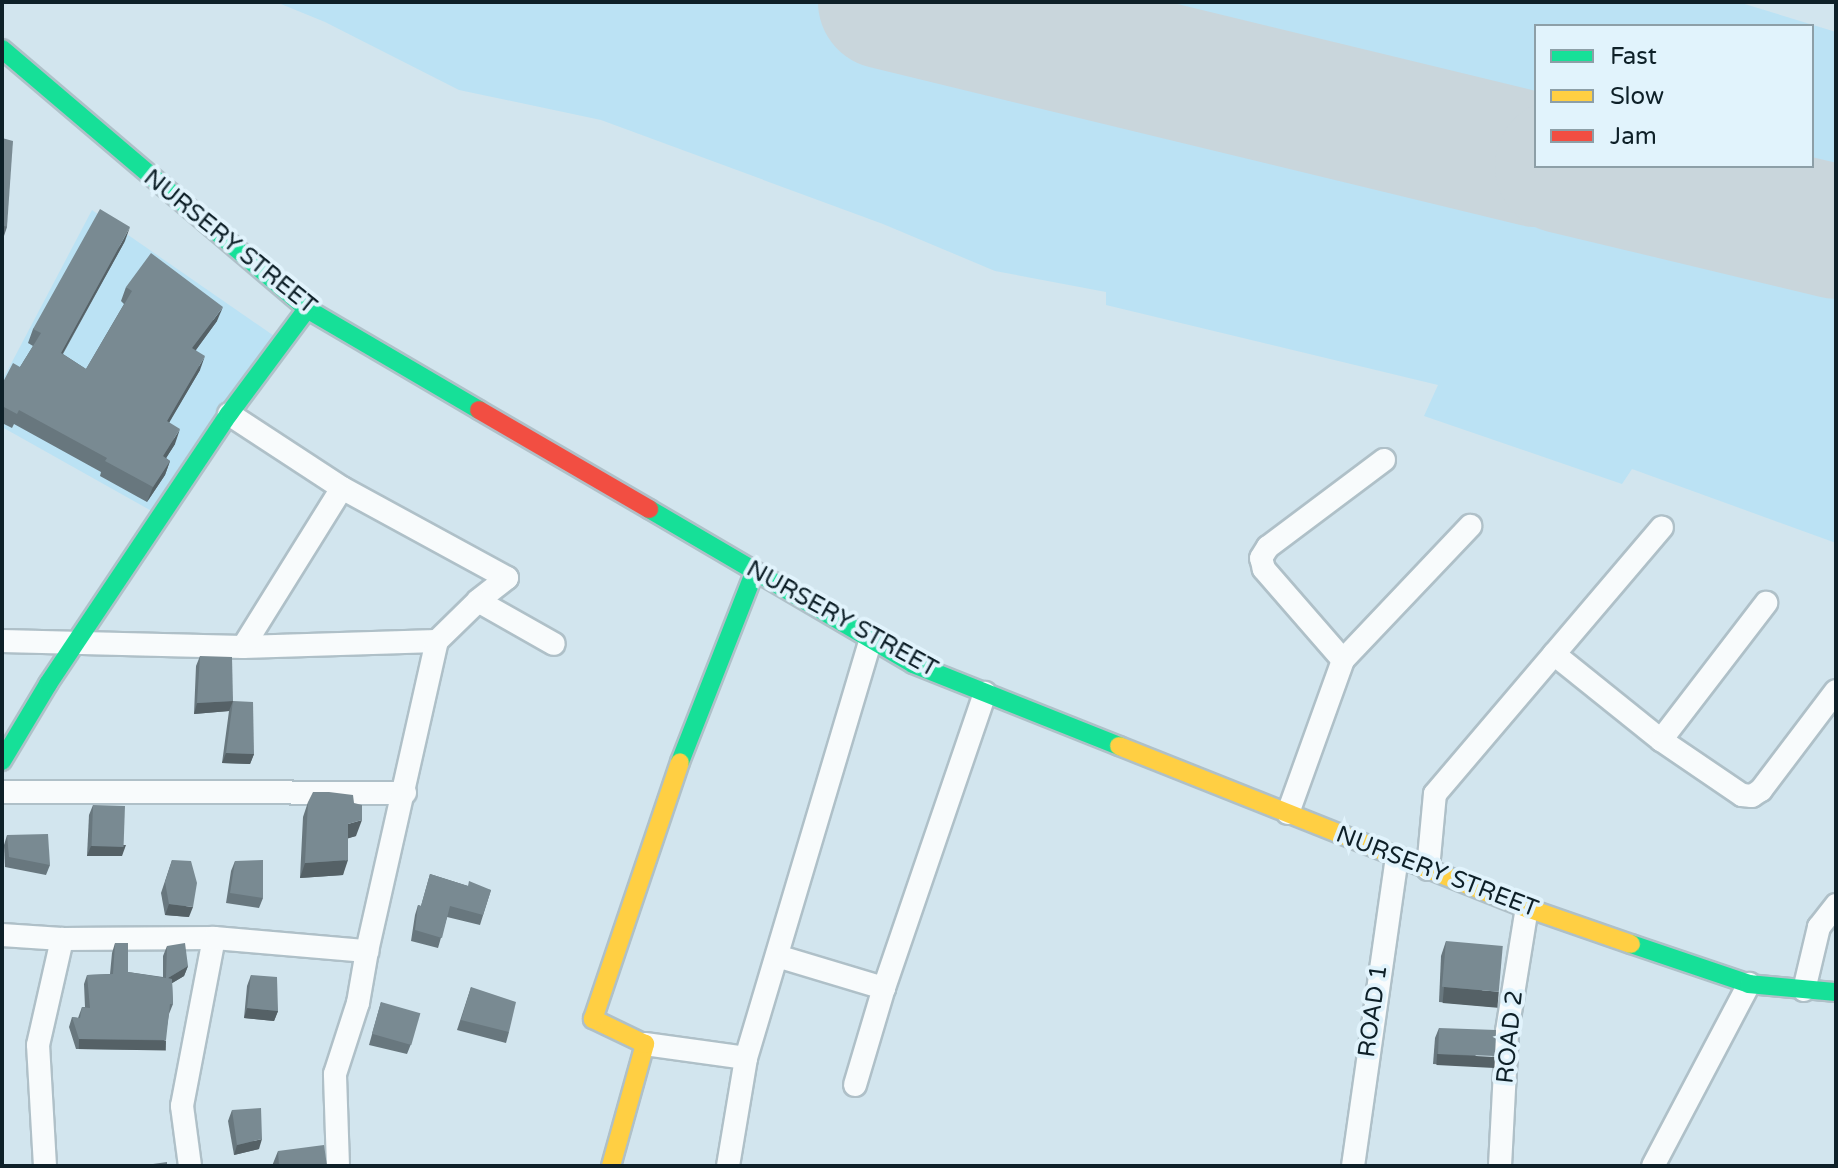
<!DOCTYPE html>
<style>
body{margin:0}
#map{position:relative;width:1838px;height:1168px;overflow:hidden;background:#d2e5ee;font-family:"Varela Round",sans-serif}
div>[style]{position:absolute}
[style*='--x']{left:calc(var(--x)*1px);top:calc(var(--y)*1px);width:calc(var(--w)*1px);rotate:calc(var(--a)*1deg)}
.built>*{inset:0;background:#bbe2f4}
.taxiway>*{height:54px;margin:-27px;padding:0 27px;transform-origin:27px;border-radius:27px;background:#c9d6dc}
.runway>*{height:134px;margin:-67px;padding:0 67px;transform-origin:67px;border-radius:67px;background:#c9d6dc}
.roads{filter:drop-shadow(2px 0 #afc0c8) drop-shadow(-2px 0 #afc0c8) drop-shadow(0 2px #afc0c8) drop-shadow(0 -2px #afc0c8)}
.street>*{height:22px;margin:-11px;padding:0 11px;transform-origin:11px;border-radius:11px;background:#f8fbfc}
.fast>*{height:18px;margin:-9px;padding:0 9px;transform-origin:9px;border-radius:9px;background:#16e098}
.slow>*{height:18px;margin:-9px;padding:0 9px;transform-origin:9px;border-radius:9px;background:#ffcf43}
.jam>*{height:18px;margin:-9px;padding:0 9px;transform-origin:9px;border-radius:9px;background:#f24e42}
.wall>*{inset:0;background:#68777e}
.shaded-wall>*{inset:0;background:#556166;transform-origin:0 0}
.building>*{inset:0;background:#798a92;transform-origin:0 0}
span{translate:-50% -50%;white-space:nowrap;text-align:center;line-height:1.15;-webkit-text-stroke:8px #e1f3fc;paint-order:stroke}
.street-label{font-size:24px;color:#0e2028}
.frame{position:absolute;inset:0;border:4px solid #0e2028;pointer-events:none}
.legend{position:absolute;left:1534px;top:24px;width:280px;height:144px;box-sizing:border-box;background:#e1f3fc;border:2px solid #8d9fa7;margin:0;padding:10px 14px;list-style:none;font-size:24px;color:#0e2028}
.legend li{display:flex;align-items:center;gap:16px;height:40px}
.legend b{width:40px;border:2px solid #8d9fa7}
</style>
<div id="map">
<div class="built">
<i style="clip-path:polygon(evenodd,276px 2px,1738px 2px,1836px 32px,1836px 543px,1632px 469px,1622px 484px,1424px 416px,1438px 385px,1106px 305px,1106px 292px,995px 271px,883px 224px,601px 120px,459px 90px,325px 22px,276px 2px,1536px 26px,1812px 26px,1812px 166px,1536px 166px,1536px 26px)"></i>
<i style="clip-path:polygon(92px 210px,277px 338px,157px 514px,2px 427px,2px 381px)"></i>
</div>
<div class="taxiway">
<i style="--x:1147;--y:2;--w:59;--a:73.1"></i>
<i style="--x:1164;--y:58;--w:18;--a:52"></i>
<i style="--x:1109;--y:56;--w:38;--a:-39"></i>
<i style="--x:1139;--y:32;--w:29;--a:-72"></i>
</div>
<div class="runway">
<i style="--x:885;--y:2;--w:670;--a:13.64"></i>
<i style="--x:1562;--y:166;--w:282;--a:13.5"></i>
</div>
<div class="roads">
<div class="street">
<i style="--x:229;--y:414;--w:135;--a:33.2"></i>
<i style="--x:2;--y:641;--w:241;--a:1.4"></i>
<i style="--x:243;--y:647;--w:194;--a:-1.8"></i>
<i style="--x:243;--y:647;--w:187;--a:-58.1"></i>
<i style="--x:342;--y:488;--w:188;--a:28.6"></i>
<i style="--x:507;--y:578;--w:37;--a:142"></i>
<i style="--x:1554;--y:654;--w:137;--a:38.8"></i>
<i style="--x:1661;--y:740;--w:98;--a:34.2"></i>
<i style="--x:1742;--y:795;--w:10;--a:6"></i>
<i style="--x:1752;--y:796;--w:11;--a:-34"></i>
<i style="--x:1761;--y:790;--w:124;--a:-52.9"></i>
<i style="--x:1343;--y:660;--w:121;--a:-131"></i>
<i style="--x:1264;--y:569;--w:11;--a:-105"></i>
<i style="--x:1261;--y:558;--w:13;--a:-58"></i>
<i style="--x:1268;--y:547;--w:145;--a:-36.9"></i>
<i style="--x:1661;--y:740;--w:173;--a:-52.5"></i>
<i style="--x:2;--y:792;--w:403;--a:0.1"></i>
<i style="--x:1288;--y:813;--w:163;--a:-70.2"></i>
<i style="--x:1343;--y:660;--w:185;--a:-46.5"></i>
<i style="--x:1428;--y:869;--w:75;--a:-84.7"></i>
<i style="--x:1435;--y:794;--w:350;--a:-49.6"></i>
<i style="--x:2;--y:935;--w:60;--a:3.8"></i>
<i style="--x:62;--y:939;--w:152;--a:-0.4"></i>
<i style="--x:214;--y:938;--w:171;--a:100.8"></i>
<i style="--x:182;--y:1106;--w:61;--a:82.4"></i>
<i style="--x:214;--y:938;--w:154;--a:4.9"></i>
<i style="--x:367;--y:951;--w:318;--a:-77.3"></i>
<i style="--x:437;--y:641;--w:57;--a:-44.3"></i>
<i style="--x:478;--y:601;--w:87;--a:29.5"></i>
<i style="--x:777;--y:956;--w:112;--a:16.7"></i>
<i style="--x:1804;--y:990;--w:65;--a:-76.6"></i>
<i style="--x:1819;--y:927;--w:28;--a:-52"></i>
<i style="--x:645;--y:1044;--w:102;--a:7.9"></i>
<i style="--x:855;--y:1085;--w:101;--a:-73.4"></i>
<i style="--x:884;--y:988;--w:312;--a:-71.1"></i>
<i style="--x:45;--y:1166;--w:121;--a:-93.3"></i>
<i style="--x:38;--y:1045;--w:109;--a:-77.2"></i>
<i style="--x:338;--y:1166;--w:92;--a:-91.9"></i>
<i style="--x:335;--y:1074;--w:75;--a:-72.1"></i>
<i style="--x:358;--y:1003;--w:53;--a:-80.2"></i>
<i style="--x:728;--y:1166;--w:109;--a:-80.5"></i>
<i style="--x:746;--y:1058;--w:437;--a:-73.4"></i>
<i style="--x:1353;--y:1166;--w:312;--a:-81.9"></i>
<i style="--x:1500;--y:1166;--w:135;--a:-87"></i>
<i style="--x:1507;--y:1031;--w:125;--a:-80.8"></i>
<i style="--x:1653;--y:1166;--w:206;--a:-62.2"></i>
</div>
<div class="fast">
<i style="--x:2;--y:49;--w:401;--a:40.4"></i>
<i style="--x:307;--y:309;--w:199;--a:30.4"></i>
<i style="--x:649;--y:509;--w:306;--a:30.4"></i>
<i style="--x:913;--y:664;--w:222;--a:21.7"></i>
<i style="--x:2;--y:761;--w:90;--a:-59.1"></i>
<i style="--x:48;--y:684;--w:325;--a:-56.2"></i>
<i style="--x:229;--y:414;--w:131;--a:-53.4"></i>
<i style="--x:680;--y:762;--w:205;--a:-68.6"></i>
<i style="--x:1631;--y:944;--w:125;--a:18.7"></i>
<i style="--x:1749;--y:984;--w:87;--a:5.3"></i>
</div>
<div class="slow">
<i style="--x:1119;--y:746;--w:439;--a:21.7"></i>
<i style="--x:1527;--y:908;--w:110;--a:19.1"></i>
<i style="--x:611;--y:1166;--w:127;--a:-74.4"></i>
<i style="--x:645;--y:1044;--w:58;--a:-154.3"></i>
<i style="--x:593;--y:1019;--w:271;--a:-71.3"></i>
</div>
<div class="jam">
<i style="--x:479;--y:410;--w:197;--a:30.2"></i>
</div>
</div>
<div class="wall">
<i style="clip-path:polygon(2px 138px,7px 227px,2px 242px)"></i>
<i style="clip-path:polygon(125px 241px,63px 354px,86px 369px,124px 304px,121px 301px,126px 287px,217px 321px,196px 350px,200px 370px,169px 422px,175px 444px,166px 458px,170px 461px,165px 475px,147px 502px,100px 476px,101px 472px,14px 424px,12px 428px,2px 423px,2px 384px,20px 367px,33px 346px,28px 343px,33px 329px)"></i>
<i style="clip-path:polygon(200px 656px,233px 701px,254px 754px,250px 764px,222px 763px,229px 711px,194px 714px,196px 666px)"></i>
<i style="clip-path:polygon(308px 802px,356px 836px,348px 838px,343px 875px,300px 878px,303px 817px)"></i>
<i style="clip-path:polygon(93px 805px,122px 856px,87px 856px,89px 815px)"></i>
<i style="clip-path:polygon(7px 835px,50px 865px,46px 875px,5px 867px,4px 845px)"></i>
<i style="clip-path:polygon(172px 860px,189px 917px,165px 915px,161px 893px)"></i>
<i style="clip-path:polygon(235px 861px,263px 898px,259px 908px,226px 903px,231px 871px)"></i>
<i style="clip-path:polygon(430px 874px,468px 886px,491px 890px,480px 925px,447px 917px,438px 948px,411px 941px,415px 915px,418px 905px,421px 906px)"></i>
<i style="clip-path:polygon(1446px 941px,1494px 1007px,1439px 1002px,1441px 956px)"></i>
<i style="clip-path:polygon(115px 943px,128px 972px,163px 977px,163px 956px,167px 946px,188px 966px,184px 976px,172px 983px,173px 1004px,169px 1014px,163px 1050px,76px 1049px,69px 1027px,72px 1017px,78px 1018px,82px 1007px,85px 1007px,84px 984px,87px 975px,110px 974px,112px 953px)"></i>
<i style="clip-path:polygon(251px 975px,278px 1011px,274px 1021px,244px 1018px,247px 986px)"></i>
<i style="clip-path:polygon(471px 987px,509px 1032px,506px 1043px,457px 1030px)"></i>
<i style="clip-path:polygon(381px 1002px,411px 1044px,407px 1054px,369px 1045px)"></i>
<i style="clip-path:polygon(1439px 1028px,1491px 1067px,1433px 1064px,1435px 1038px)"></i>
<i style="clip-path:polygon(232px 1110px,259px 1149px,234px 1155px,228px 1121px)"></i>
<i style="clip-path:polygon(278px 1151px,327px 1166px,272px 1166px)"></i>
</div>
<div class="shaded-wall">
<i style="clip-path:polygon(130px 227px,125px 241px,55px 367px,61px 353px)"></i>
<i style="clip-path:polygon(223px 307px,217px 321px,187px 362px,192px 348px)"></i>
<i style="clip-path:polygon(205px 356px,200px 370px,162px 435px,167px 421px)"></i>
<i style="clip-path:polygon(180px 429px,175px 444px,158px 471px,163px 456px)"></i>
<i style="clip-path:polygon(170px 461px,165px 475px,147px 502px,153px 487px)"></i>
<i style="clip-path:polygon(233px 701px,229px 711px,194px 714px,197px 703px)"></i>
<i style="clip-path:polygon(226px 753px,254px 754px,250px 764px,222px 763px)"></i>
<i style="clip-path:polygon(362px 820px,356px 836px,343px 840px,348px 824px)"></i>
<i style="clip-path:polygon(126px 845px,122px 856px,87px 856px,91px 846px)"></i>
<i style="clip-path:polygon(348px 860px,343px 875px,300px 878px,305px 863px)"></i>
<i style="clip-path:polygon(169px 904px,193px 907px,189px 917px,165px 915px)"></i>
<i style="clip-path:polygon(188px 966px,184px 976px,164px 988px,168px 978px)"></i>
<i style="left:1444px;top:987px;width:55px;height:16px;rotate:5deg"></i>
<i style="clip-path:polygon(247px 1008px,278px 1011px,274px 1021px,244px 1018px)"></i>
<i style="left:79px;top:1039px;width:87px;height:10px;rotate:1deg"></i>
<i style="left:1437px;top:1054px;width:58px;height:11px;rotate:3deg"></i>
<i style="clip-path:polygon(262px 1139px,259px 1149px,234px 1155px,237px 1145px)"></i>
</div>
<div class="building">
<i style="clip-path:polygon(2px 138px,13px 141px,7px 227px,2px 225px)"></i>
<i style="clip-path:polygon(100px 209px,130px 227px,61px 353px,86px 369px,132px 291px,126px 287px,151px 253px,223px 307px,192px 348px,205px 356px,167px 421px,180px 429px,163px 456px,170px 461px,153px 487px,105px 461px,107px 458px,19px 410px,17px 414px,2px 406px,2px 384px,13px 363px,20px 367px,41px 333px,33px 329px)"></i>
<i style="clip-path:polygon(200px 656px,232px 657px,233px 701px,197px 703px)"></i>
<i style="clip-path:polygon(233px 701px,253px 702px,254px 754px,226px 753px)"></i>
<i style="clip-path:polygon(313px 792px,329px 792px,353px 795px,354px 803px,362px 805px,362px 820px,348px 824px,348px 860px,305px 863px,308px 802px)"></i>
<i style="left:93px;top:805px;width:32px;height:41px;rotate:2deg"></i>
<i style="clip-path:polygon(48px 834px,50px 865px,9px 857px,7px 835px)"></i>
<i style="clip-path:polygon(172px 860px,191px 861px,197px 883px,193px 907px,169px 904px,165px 882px)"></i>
<i style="clip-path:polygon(263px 860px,263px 898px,230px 893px,235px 861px)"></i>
<i style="clip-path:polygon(430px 874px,468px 886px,469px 881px,491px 890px,483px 915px,450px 906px,442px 938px,415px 930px,418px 905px,421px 906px)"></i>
<i style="left:1446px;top:941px;width:57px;height:46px;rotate:5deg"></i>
<i style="clip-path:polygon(115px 943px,128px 943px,128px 972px,166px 978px,167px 946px,185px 943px,188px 966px,168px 978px,172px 979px,173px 1004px,170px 1004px,166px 1040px,79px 1039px,72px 1017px,80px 1018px,82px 1007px,90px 1008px,87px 975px,113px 974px)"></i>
<i style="clip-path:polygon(251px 975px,277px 977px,278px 1011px,247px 1008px)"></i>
<i style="clip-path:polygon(471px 987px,516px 1002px,509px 1032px,461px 1020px)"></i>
<i style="left:381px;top:1002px;width:41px;height:33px;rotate:16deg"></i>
<i style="left:1439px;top:1028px;width:57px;height:26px;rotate:2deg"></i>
<i style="clip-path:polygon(261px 1108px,262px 1139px,237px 1145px,232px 1110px)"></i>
<i style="clip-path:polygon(324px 1145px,327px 1166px,279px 1166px,278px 1151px)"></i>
<i style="clip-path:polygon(167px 1162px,167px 1166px,139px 1166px)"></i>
</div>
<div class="street-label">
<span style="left:230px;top:242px;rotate:39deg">NURSERY STREET</span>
<span style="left:842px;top:619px;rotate:29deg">NURSERY STREET</span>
<span style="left:1437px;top:872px;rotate:21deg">NURSERY STREET</span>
<span style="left:1373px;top:1011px;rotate:-82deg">ROAD 1</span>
<span style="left:1510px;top:1037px;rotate:-84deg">ROAD 2</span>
</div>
<div class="frame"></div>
<ul class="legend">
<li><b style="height:10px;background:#16e098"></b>Fast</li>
<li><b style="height:10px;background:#ffcf43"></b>Slow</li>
<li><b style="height:10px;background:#f24e42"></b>Jam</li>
</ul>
</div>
